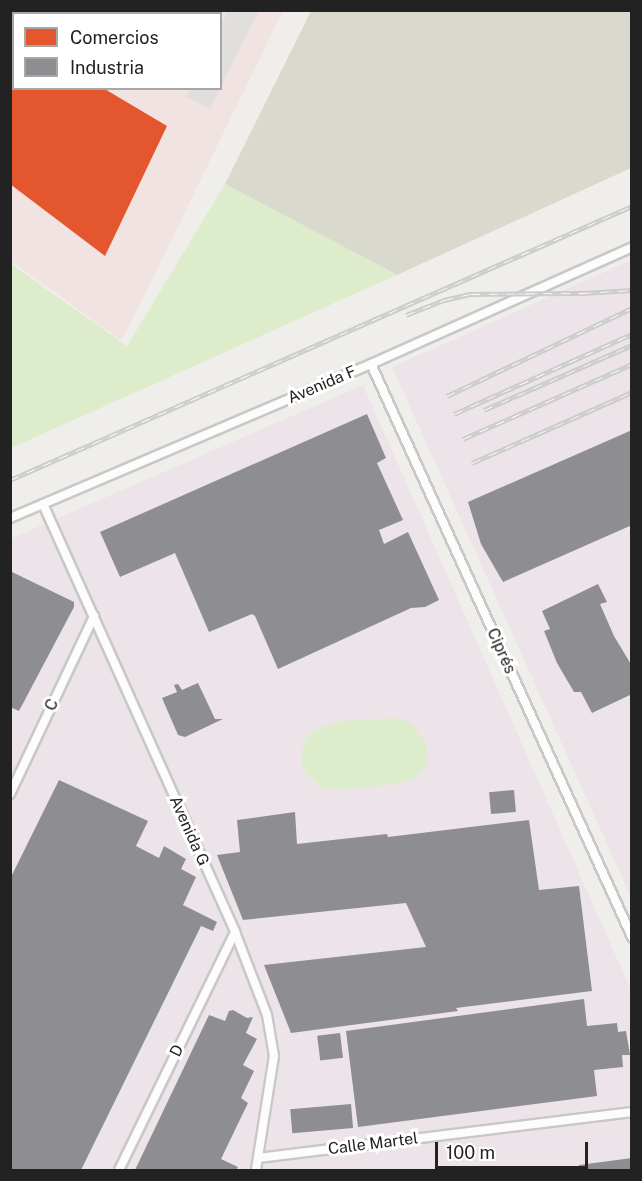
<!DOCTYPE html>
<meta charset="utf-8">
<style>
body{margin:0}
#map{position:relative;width:642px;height:1181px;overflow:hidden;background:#f0eeeb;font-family:"Public Sans",sans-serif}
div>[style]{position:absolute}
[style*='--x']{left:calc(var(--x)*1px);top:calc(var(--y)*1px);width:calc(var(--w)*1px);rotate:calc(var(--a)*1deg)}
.commercial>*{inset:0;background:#f1e3e1}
.industrial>*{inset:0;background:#ede4e9}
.construction>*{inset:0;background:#d9d9cd}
.grass>*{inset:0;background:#ddeccb}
.parking>*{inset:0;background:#e0dfde}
.shops>*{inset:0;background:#e4572e;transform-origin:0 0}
.industry>*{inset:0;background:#8d8d92;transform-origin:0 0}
.roads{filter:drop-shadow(2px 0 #c9c8c7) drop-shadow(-2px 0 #c9c8c7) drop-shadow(0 2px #c9c8c7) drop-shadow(0 -2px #c9c8c7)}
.street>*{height:8px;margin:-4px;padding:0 4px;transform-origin:4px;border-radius:4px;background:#fdfcfc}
.rail>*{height:5px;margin-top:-2.5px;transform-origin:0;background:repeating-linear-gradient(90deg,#fff 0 9px,#ccc 0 18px);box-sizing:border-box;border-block:2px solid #ccc}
span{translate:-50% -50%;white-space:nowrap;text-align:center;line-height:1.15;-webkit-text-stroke:6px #fff;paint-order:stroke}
.street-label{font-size:16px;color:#222}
.frame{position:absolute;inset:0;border:12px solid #222;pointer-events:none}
.legend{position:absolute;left:12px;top:12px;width:210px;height:78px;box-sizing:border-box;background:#fff;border:2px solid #a7a7a7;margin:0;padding:8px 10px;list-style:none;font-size:18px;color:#222}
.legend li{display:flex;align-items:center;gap:12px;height:30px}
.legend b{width:30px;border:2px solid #a7a7a7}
.scale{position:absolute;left:435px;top:1142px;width:153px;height:27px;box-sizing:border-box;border:3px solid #222;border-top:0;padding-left:8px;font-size:18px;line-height:21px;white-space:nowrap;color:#222;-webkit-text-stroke:4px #fff;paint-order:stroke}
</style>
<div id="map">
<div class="commercial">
<i style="clip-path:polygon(evenodd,11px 11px,283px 11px,122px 341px,11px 261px,11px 11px,14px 14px,220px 14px,220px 88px,14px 88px,14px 14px)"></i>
</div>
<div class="industrial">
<i style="clip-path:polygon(631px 260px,631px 897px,392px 367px)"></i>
<i style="clip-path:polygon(363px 385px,631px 990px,631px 1170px,11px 1170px,10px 539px)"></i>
</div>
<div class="construction">
<i style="clip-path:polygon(311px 11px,631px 11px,631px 168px,397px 275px,225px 184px)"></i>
</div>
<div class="grass">
<i style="clip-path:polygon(225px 184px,397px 275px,11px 448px,11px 264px,127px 346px)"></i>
<i style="clip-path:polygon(394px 718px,411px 723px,426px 743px,428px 763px,412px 780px,388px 785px,331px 790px,322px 788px,307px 774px,302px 766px,302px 749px,306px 738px,314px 730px,341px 721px)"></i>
</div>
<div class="parking">
<i style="clip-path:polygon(228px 11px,259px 11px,210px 109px,186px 97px,190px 89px,220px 88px,221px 26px)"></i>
</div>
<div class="shops">
<i style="left:16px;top:10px;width:204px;height:4px"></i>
<i style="clip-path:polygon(14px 36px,14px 88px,103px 88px,167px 126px,105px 256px,10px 184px,10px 42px)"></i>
</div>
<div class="industry">
<i style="clip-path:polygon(367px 414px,386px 458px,377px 463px,403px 520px,379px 530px,384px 544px,408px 532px,439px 600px,425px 607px,411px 608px,278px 669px,255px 616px,252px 614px,209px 632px,175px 553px,120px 577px,100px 532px)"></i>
<i style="clip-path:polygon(632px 430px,632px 525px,503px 582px,481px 544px,468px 502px)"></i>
<i style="clip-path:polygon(10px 571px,74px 602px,74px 607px,19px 711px,10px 707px)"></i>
<i style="clip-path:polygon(598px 584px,607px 602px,600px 604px,614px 636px,632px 666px,632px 694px,592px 713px,581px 692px,574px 692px,557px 663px,544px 631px,550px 629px,542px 611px)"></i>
<i style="clip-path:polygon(198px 683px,215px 719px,223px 719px,185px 737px,178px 735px,162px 698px,177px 692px,174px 685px,178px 684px,182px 690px)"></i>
<i style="clip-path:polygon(59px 780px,148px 821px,136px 846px,159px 858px,164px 846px,186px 859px,181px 869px,196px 877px,183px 905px,217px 922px,213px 931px,201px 926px,81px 1170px,10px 1170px,10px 879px)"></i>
<i style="left:514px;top:790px;width:22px;height:25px;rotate:85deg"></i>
<i style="clip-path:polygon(295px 812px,297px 844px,387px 834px,388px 837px,529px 820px,539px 890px,579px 886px,592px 991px,456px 1008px,458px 1011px,291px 1033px,264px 965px,426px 947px,406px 903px,243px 920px,217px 855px,240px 852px,237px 820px)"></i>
<i style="clip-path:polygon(584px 999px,587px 1026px,617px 1023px,618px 1032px,626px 1031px,630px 1055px,622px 1055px,623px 1067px,594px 1070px,597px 1096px,358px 1127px,346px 1031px)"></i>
<i style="clip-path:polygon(233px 1010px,247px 1018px,253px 1017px,246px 1033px,257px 1039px,243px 1065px,254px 1071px,241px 1098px,248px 1103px,221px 1159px,238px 1167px,236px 1170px,135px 1170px,209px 1015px,225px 1021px,229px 1011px)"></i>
<i style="left:340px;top:1033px;width:25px;height:23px;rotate:83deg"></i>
<i style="left:351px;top:1104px;width:24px;height:61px;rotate:85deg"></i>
<i style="clip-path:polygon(632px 1158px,632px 1170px,580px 1170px,579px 1165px)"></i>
<i style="clip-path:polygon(570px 1166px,570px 1170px,549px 1170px,549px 1169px)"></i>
</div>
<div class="roads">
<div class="street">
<i style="--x:371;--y:364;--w:630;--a:65.51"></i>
<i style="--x:43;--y:504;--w:469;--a:65.8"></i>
<i style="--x:235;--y:932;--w:89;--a:68.9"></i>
<i style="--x:267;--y:1015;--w:42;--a:80.3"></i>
<i style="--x:274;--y:1056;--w:115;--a:99"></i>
<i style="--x:10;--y:518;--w:392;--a:-23.1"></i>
<i style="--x:371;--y:364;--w:286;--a:-24.1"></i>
<i style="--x:10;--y:794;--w:197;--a:-64.7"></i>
<i style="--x:258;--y:1158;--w:377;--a:-7"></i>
<i style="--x:119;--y:1170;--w:265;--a:-64"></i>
</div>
</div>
<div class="rail">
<i style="--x:406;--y:315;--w:41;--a:-21.5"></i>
<i style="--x:444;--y:300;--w:28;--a:-13"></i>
<i style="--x:471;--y:294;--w:111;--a:-0.5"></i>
<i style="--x:582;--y:293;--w:50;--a:-3.4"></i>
<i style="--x:447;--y:396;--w:205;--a:-25.4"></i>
<i style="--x:484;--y:410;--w:162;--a:-23.7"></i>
<i style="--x:454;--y:414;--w:195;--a:-24.2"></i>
<i style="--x:463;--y:439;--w:185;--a:-23.9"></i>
<i style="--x:472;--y:463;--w:175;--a:-23.9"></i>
<i style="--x:10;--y:480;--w:680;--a:-23.77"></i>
</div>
<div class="street-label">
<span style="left:322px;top:385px;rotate:-23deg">Avenida F</span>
<span style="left:501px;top:651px;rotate:66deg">Ciprés</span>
<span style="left:52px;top:705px;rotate:-65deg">C</span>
<span style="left:189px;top:831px;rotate:66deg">Avenida G</span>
<span style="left:177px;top:1051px;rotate:-64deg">D</span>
<span style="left:373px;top:1144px;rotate:-7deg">Calle Martel</span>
</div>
<div class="frame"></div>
<ul class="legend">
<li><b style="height:16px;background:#e4572e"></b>Comercios</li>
<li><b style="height:16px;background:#8d8d92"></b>Industria</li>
</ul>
<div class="scale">100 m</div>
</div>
